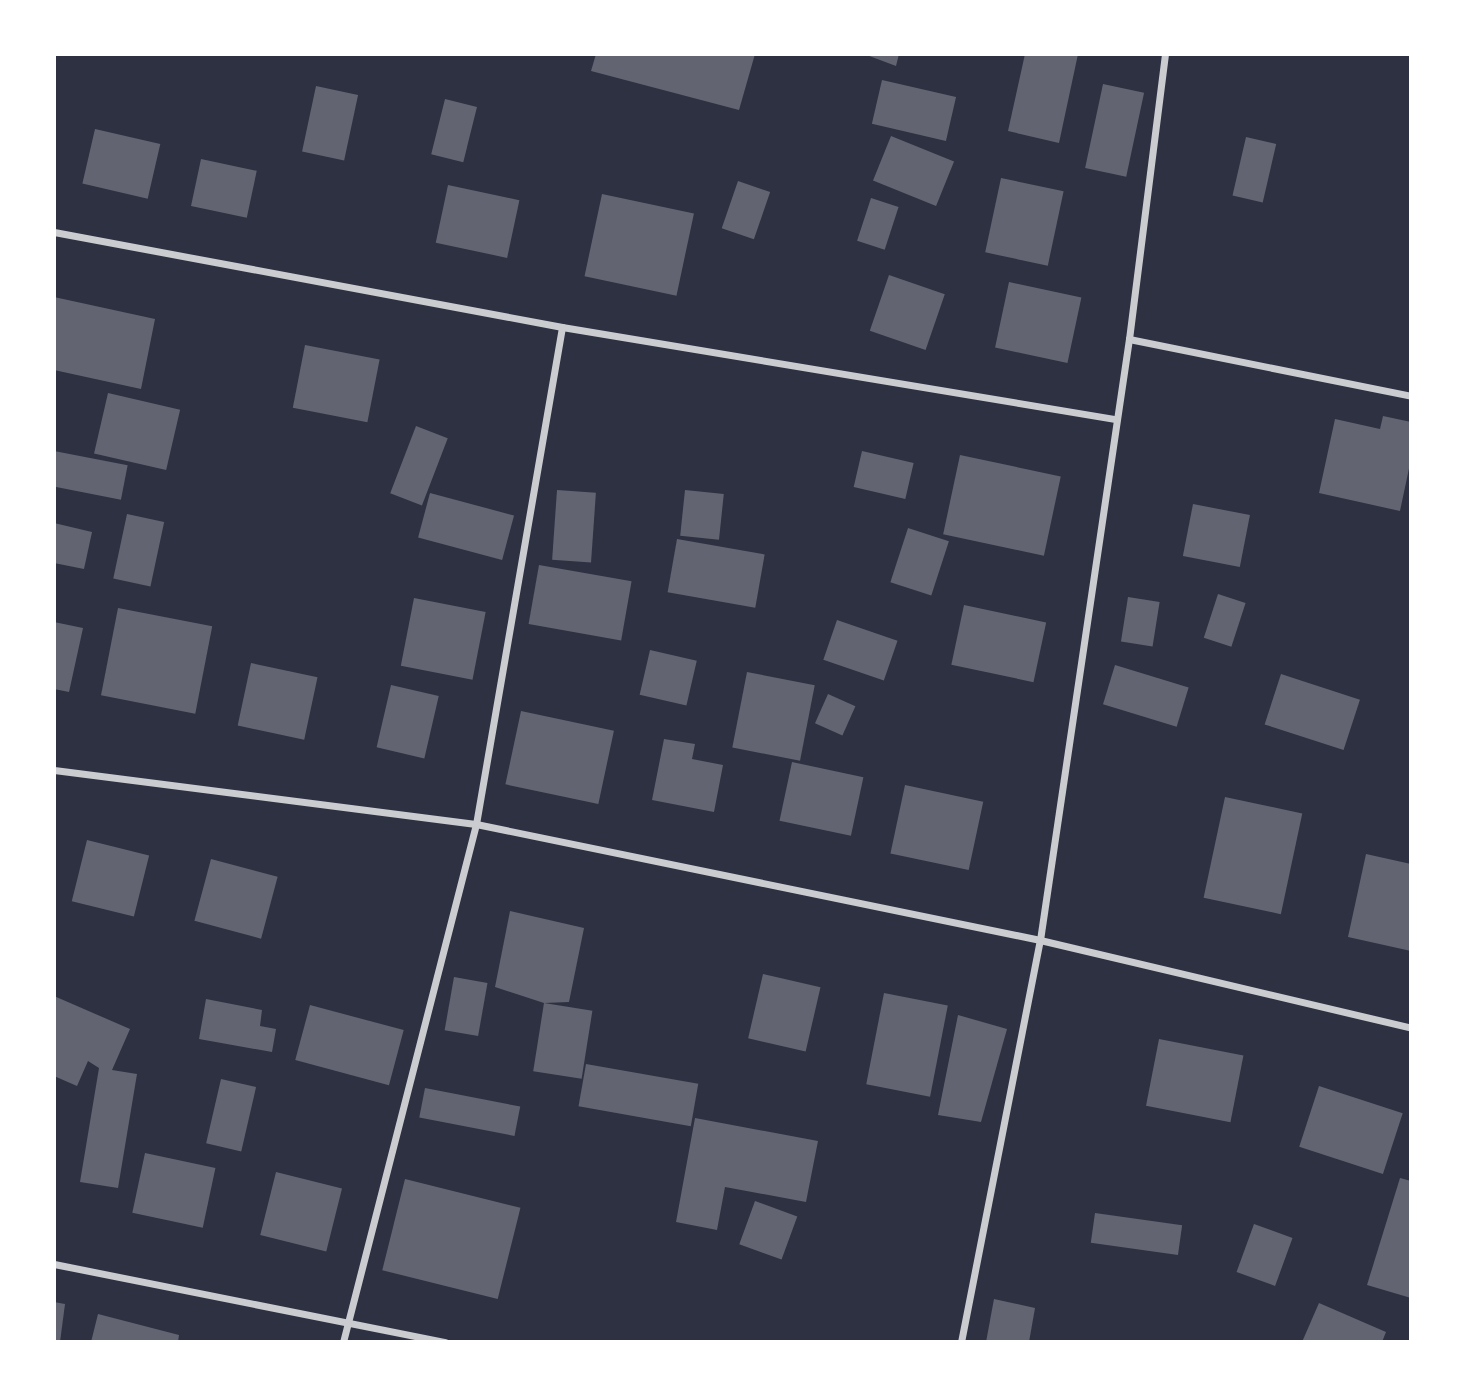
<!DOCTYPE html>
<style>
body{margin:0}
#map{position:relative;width:1465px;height:1396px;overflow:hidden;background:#2d3142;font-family:Signika,sans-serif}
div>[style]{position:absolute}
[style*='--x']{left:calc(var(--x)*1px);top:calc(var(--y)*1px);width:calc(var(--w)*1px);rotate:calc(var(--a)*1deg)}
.building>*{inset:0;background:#626471;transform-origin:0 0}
.minor>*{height:7px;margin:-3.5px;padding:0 3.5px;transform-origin:3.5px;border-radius:3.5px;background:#caccd0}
span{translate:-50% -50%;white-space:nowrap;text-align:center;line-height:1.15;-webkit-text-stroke:5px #fff;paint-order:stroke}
.frame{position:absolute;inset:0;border:56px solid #fff;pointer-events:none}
</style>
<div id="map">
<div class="building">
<i style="clip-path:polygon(596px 54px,755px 54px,739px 110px,591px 71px)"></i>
<i style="clip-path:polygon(864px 54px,899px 54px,896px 66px)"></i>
<i style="clip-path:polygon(1025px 54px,1078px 54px,1059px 143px,1008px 131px)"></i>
<i style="left:882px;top:80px;width:76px;height:45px;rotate:13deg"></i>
<i style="left:1103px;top:84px;width:42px;height:86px;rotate:12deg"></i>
<i style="left:316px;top:86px;width:43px;height:67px;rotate:12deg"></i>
<i style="left:445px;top:99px;width:33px;height:57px;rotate:14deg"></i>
<i style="left:95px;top:129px;width:67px;height:56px;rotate:13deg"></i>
<i style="left:891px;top:136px;width:68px;height:48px;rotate:22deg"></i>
<i style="left:1246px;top:137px;width:31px;height:60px;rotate:13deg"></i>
<i style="left:201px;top:159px;width:57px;height:48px;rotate:12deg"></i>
<i style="left:1001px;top:178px;width:64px;height:76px;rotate:12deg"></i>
<i style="left:738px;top:181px;width:34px;height:50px;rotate:19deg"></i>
<i style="left:448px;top:185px;width:73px;height:59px;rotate:12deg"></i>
<i style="left:602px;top:194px;width:94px;height:84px;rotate:12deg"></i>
<i style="left:871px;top:198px;width:29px;height:45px;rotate:18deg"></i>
<i style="left:889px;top:275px;width:59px;height:59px;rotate:19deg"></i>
<i style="left:1009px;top:282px;width:74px;height:67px;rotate:12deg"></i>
<i style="clip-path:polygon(54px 297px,155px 319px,141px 389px,54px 370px)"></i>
<i style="left:305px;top:345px;width:76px;height:64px;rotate:11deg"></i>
<i style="left:108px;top:393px;width:74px;height:62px;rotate:13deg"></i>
<i style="clip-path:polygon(1383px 416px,1411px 422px,1411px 459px,1400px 511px,1319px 493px,1335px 419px,1380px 429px)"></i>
<i style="left:416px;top:426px;width:34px;height:72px;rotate:21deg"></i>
<i style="left:54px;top:451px;width:75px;height:35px;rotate:11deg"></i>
<i style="left:862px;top:451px;width:53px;height:37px;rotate:13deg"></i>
<i style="left:960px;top:455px;width:103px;height:81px;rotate:12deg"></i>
<i style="left:557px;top:490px;width:39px;height:70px;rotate:4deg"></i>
<i style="left:685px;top:490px;width:39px;height:46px;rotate:6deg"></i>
<i style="left:430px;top:493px;width:87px;height:46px;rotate:15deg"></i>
<i style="left:1193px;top:504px;width:58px;height:53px;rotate:11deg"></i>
<i style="left:127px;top:514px;width:38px;height:66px;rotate:12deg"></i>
<i style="clip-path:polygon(54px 523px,92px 532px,84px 569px,54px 563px)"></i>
<i style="left:908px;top:528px;width:43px;height:57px;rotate:18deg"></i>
<i style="left:677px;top:539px;width:89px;height:54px;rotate:10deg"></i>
<i style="left:539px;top:565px;width:94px;height:60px;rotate:10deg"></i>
<i style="left:1218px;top:594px;width:29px;height:46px;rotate:18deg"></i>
<i style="left:1128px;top:597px;width:32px;height:45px;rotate:9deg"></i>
<i style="left:414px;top:598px;width:73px;height:69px;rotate:11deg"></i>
<i style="left:964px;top:605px;width:84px;height:61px;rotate:12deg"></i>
<i style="left:118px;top:608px;width:96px;height:89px;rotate:11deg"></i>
<i style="left:837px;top:620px;width:64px;height:42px;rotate:19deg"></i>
<i style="clip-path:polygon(54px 622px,83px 628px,69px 692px,54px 689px)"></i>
<i style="left:650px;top:650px;width:48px;height:46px;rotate:13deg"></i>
<i style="left:251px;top:663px;width:68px;height:64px;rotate:12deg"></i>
<i style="left:1115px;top:665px;width:77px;height:41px;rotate:17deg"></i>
<i style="left:747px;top:672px;width:69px;height:77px;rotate:11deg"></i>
<i style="left:1281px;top:674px;width:83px;height:53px;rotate:18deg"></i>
<i style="left:391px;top:685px;width:49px;height:64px;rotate:13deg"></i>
<i style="left:828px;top:694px;width:30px;height:32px;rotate:24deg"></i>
<i style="left:521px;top:711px;width:95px;height:75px;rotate:12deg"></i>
<i style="clip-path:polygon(664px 739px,695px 744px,692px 759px,723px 765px,714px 812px,652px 800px)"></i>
<i style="left:792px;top:762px;width:73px;height:60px;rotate:12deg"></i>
<i style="left:905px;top:785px;width:80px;height:70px;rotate:12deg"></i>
<i style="left:1225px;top:797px;width:79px;height:103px;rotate:12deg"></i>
<i style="left:87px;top:840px;width:64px;height:63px;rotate:14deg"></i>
<i style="clip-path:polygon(1366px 854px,1411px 864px,1411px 951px,1348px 937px)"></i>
<i style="left:211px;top:859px;width:69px;height:64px;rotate:15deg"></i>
<i style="clip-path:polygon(510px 911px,584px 928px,569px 1002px,544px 1003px,495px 987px)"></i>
<i style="left:763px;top:974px;width:59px;height:66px;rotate:13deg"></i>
<i style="left:454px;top:977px;width:34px;height:54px;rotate:10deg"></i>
<i style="left:884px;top:993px;width:65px;height:93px;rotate:11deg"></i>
<i style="clip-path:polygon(54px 996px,130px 1029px,112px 1070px,137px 1074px,118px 1188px,80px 1182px,99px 1068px,88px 1061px,77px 1086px,54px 1076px)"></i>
<i style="clip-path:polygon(206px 999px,262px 1010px,260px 1026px,276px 1029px,272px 1052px,199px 1039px)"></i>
<i style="left:544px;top:1003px;width:49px;height:69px;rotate:9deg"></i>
<i style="left:310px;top:1005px;width:97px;height:57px;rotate:15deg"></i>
<i style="clip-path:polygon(958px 1015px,1007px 1029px,981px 1122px,938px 1115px)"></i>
<i style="left:1159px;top:1039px;width:86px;height:68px;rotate:11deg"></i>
<i style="left:586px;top:1064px;width:114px;height:43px;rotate:10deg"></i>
<i style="left:221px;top:1079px;width:36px;height:66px;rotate:13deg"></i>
<i style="left:1319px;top:1086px;width:88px;height:64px;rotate:18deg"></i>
<i style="left:425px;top:1088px;width:97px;height:30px;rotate:11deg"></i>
<i style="clip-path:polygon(695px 1118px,818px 1141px,806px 1202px,725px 1187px,717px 1230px,676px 1222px)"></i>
<i style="left:145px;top:1153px;width:72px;height:61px;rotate:12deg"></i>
<i style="left:276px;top:1172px;width:68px;height:65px;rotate:14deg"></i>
<i style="clip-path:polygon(1400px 1178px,1411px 1181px,1411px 1298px,1367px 1285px)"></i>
<i style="left:405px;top:1179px;width:119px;height:94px;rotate:14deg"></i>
<i style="left:755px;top:1201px;width:45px;height:46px;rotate:20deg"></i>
<i style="left:1095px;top:1213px;width:88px;height:30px;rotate:8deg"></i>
<i style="left:1254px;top:1224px;width:41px;height:51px;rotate:20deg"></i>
<i style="clip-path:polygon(994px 1299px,1035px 1308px,1029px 1342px,986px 1342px)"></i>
<i style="clip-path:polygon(54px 1302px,65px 1304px,60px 1342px,54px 1342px)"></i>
<i style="clip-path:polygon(1319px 1303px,1386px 1332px,1382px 1342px,1302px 1342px)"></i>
<i style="clip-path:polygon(98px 1314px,179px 1335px,178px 1342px,91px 1342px)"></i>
</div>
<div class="minor">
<i style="--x:54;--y:232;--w:517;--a:10.59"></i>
<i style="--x:562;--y:327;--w:561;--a:9.45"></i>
<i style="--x:1129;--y:339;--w:288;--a:11.4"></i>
<i style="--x:54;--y:770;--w:425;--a:7.3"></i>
<i style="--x:476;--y:824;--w:576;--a:11.62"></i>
<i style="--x:1040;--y:940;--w:381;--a:13.3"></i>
<i style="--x:54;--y:1264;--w:399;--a:11.3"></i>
<i style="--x:343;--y:1342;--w:535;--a:-75.6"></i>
<i style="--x:476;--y:824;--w:504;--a:-80.18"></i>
<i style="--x:961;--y:1342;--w:410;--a:-78.9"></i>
<i style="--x:1040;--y:940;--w:608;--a:-81.58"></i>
<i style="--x:1129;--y:339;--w:287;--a:-82.8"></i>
</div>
<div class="frame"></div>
</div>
